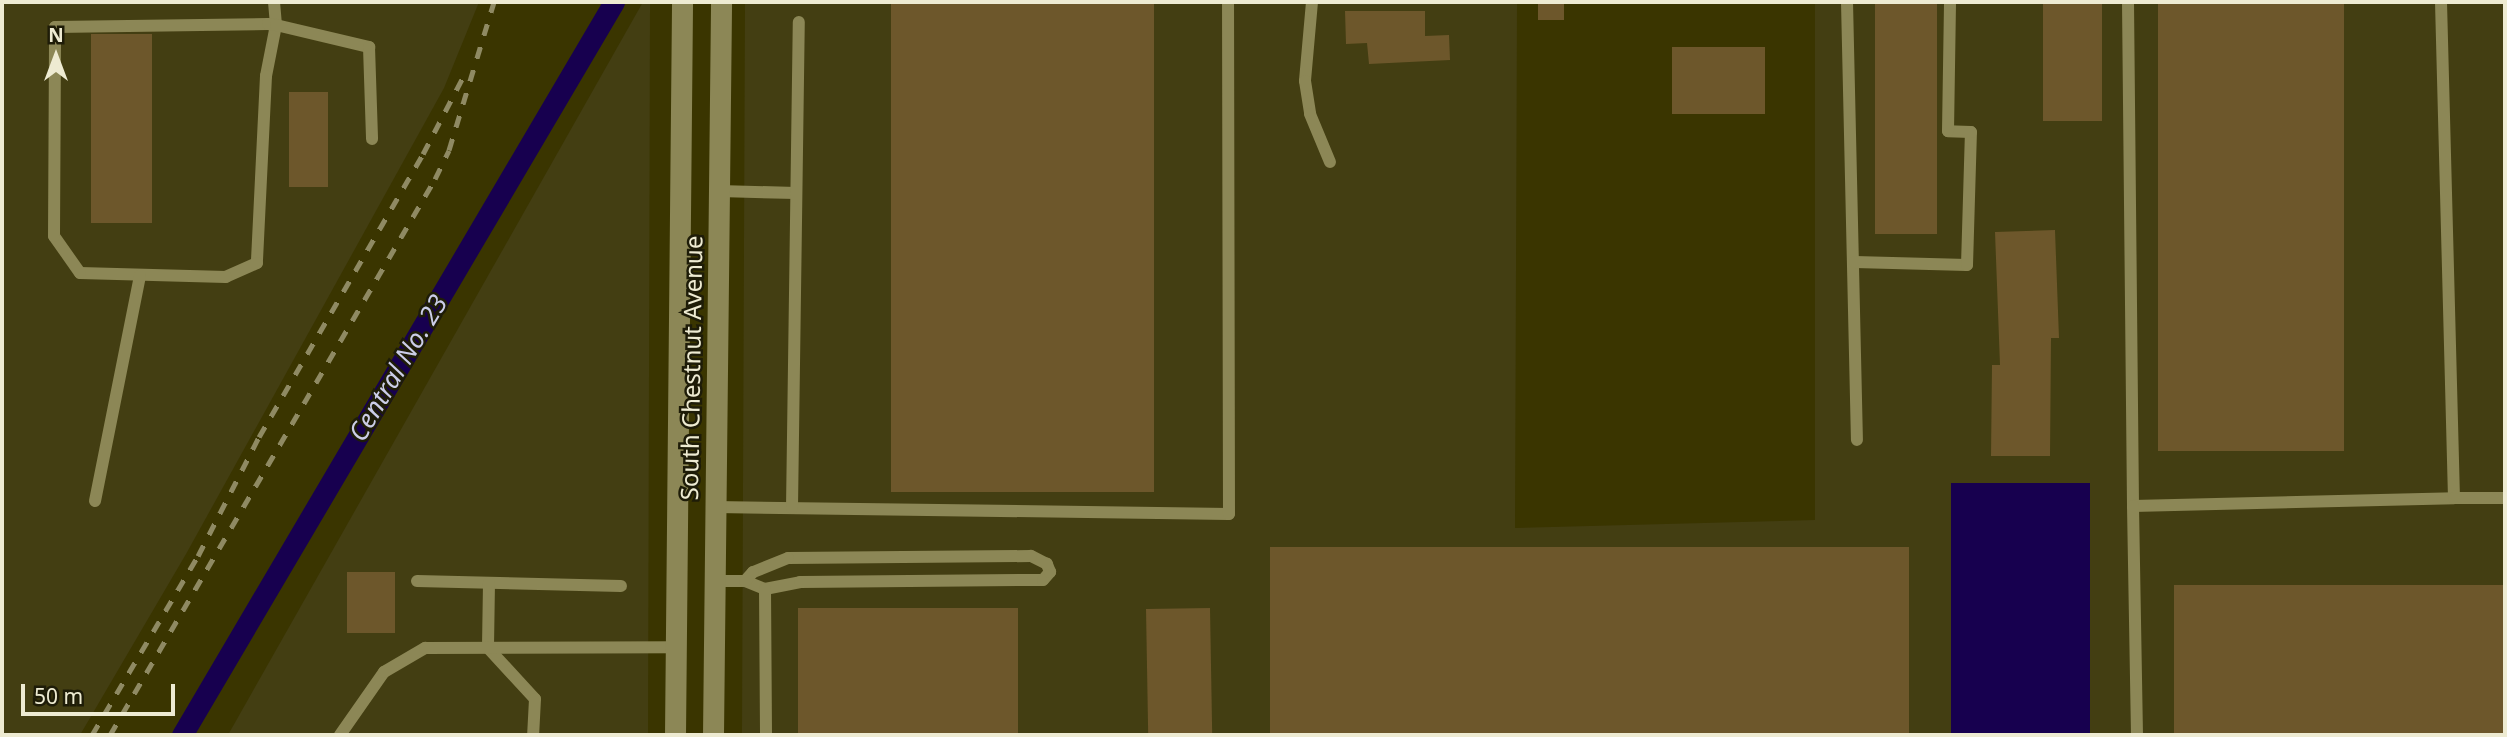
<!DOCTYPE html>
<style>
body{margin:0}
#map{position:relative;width:2507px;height:737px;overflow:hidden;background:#3a3500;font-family:"Noto Sans",sans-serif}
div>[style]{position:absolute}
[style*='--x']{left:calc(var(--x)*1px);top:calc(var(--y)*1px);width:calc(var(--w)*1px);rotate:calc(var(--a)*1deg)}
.built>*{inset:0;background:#433e12}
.water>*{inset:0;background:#17004f;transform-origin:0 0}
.canal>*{height:21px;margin:-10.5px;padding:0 10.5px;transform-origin:10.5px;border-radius:10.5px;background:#17004f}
.building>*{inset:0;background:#6d572b;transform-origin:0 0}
.lane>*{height:12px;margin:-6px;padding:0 6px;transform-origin:6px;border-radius:6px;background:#8c8756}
.secondary>*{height:21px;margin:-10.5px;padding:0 10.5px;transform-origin:10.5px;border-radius:10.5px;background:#8c8756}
.rail>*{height:5px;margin-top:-2.5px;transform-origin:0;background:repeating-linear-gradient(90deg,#8f8a63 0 12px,transparent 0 24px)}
span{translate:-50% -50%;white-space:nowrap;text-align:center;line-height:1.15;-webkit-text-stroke:5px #1e1c08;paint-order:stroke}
.street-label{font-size:24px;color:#eeebd2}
.water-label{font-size:26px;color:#cbcde8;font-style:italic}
.frame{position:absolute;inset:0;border:4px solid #eeebd2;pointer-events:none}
.north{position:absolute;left:21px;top:21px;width:70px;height:70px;-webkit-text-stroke:5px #1e1c08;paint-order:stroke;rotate:0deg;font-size:19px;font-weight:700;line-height:28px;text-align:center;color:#eeebd2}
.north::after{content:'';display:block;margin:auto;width:24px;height:32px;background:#eeebd2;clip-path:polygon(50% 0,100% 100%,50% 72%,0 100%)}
.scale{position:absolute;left:21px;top:684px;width:154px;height:32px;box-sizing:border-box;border:4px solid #eeebd2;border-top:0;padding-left:9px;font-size:21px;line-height:24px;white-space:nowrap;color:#eeebd2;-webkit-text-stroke:5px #1e1c08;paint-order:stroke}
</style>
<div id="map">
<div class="built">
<i style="clip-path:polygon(2px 2px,479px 2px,444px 88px,186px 554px,80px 735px,2px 735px)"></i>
<i style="clip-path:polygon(643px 2px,650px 2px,648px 735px,228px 735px)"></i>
<i style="clip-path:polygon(745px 2px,1517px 2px,1515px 528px,1815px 520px,1815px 2px,2505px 2px,2505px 735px,742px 735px)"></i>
</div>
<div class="water">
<i style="left:2090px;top:483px;width:252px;height:139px;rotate:90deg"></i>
</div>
<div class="canal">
<i style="--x:182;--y:735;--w:851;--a:-59.49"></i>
</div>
<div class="building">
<i style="left:891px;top:2px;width:263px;height:490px"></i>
<i style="left:1538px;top:2px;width:26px;height:18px"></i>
<i style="left:1875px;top:2px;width:62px;height:232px"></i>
<i style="left:2043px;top:2px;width:59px;height:119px"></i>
<i style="left:2158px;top:2px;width:186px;height:449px"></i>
<i style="clip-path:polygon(1345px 11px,1425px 11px,1425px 36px,1449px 35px,1450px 60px,1369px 64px,1367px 43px,1346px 44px)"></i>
<i style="left:152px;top:34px;width:189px;height:61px;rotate:90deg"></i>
<i style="left:1672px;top:47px;width:93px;height:67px"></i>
<i style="left:289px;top:92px;width:39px;height:95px"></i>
<i style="clip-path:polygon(2055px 230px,2059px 338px,2051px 338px,2050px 456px,1991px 456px,1992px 365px,2000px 365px,1995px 232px)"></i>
<i style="left:1270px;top:547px;width:639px;height:188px"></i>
<i style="left:347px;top:572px;width:48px;height:61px"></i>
<i style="left:2174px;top:585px;width:331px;height:150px"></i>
<i style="left:1018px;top:608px;width:127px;height:220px;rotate:90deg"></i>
<i style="left:1210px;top:608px;width:127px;height:64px;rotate:89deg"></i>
</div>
<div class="lane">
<i style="--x:274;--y:2;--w:23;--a:85"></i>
<i style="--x:276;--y:25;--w:52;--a:101.1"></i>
<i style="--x:266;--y:76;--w:187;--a:92.8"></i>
<i style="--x:257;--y:263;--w:34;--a:156"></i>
<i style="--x:226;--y:277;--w:146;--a:-178.4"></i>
<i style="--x:80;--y:273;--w:45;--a:-125.1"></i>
<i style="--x:54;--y:236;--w:209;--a:-89.7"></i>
<i style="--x:55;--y:27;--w:213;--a:-0.8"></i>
<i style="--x:268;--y:24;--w:8;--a:7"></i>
<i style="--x:276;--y:25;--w:96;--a:13.3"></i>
<i style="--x:369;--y:47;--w:92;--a:88.1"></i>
<i style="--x:1312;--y:2;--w:79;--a:95.1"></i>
<i style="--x:1305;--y:81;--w:33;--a:81"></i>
<i style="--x:1310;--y:114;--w:52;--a:67.4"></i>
<i style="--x:1847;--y:2;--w:438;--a:88.7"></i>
<i style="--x:2128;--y:2;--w:504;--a:89.43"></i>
<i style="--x:2133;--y:506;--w:321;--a:-1.4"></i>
<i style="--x:2441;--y:2;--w:496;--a:88.5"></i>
<i style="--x:2454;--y:498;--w:51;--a:0"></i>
<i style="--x:719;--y:191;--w:77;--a:1.5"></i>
<i style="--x:1855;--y:262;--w:112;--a:1.5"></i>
<i style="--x:1967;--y:265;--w:133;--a:-88.3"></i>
<i style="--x:1971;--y:132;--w:23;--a:-178"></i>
<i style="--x:1948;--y:131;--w:129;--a:-89.1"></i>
<i style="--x:95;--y:501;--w:230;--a:-78.7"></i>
<i style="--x:2133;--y:506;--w:229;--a:89"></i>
<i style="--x:715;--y:507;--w:514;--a:0.78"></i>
<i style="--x:1229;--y:514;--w:512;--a:-90.11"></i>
<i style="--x:792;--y:508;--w:486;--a:-89.2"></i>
<i style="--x:417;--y:581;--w:204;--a:1.4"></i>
<i style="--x:714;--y:581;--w:31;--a:0"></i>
<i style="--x:745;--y:581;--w:22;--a:22"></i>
<i style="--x:765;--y:589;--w:36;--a:-11"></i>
<i style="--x:800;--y:582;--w:243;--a:-0.5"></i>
<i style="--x:1043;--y:580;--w:11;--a:-49"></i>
<i style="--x:1050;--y:572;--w:9;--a:-111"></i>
<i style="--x:1047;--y:564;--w:18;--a:-153"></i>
<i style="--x:1031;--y:556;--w:243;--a:179.5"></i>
<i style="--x:788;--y:558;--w:38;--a:158"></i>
<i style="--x:753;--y:572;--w:12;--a:132"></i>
<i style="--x:489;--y:583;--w:65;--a:90.9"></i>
<i style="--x:488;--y:648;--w:69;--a:47.3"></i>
<i style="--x:535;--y:699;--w:36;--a:93"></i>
<i style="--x:765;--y:589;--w:146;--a:89.6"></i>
<i style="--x:340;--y:735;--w:77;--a:-55.1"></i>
<i style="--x:384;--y:672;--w:48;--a:-30.3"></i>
<i style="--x:425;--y:648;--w:250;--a:-0.2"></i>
</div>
<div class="secondary">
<i style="--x:675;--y:735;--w:733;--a:-89.45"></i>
<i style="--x:713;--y:735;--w:733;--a:-89.37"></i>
</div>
<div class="rail">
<i style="--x:92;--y:735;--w:208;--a:-59.4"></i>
<i style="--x:198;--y:556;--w:134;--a:-62.9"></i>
<i style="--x:259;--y:437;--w:327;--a:-59.9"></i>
<i style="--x:423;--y:154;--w:87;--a:-62.5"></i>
<i style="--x:110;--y:735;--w:644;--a:-59.69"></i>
<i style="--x:435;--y:179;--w:32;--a:-64"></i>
<i style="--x:449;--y:150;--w:155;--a:-73.1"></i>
</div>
<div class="street-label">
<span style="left:691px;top:368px;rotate:-89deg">South Chestnut Avenue</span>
</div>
<div class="water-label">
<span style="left:398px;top:368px;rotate:-59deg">Central No. 23</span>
</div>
<div class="frame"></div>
<div class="north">N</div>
<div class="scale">50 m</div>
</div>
